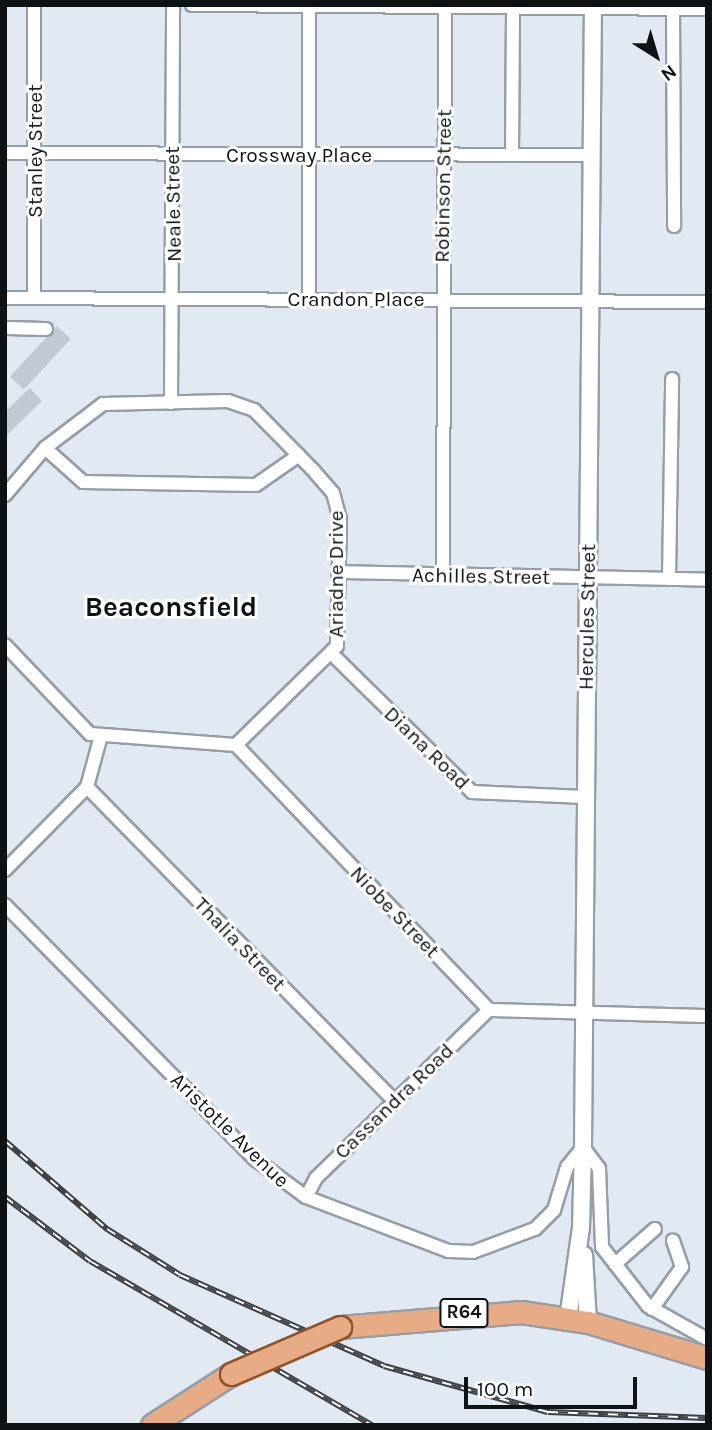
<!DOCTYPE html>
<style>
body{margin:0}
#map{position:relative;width:712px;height:1430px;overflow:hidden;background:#e1eaf3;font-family:Karla,sans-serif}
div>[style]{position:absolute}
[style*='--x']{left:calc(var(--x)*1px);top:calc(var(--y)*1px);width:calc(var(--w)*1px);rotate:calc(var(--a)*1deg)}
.building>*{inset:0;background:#c1cad3;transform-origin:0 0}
.roads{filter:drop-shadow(2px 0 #959ea6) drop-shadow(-2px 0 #959ea6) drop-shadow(0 2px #959ea6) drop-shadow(0 -2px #959ea6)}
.minor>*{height:12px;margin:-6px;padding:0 6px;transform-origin:6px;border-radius:6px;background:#fff}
.tertiary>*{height:16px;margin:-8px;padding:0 8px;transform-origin:8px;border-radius:8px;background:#fff}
.primary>*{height:21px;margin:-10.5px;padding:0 10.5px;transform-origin:10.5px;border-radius:10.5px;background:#e7ac85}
.rail>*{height:6px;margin-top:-3px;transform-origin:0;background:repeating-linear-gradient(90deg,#fff 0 10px,#3d4145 0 20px);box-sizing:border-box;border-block:2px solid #3d4145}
.bridges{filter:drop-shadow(2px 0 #915228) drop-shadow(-2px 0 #915228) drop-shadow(0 2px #915228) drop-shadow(0 -2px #915228)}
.primary-bridge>*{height:21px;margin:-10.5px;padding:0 10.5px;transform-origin:10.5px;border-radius:10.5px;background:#e7ac85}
span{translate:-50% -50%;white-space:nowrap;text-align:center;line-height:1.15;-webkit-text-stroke:6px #fff;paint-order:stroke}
.shield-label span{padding:2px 5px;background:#fff;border:2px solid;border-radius:5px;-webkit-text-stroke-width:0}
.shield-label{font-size:19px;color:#0f1215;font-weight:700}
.street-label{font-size:21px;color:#0f1215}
.district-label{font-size:28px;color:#0f1215;font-weight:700}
.frame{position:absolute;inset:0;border:7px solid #0f1215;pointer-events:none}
.north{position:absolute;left:621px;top:21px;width:70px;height:70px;-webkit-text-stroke:5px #fff;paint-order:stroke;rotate:143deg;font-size:19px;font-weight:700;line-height:28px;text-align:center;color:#0f1215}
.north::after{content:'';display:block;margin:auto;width:24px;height:32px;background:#0f1215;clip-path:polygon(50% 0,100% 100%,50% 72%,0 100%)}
.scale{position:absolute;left:464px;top:1377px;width:173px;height:32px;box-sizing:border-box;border:4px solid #0f1215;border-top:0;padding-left:9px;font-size:21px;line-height:24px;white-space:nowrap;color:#0f1215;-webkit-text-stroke:5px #fff;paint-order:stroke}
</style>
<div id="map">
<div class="building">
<i style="left:57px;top:326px;width:19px;height:69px;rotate:43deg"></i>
<i style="clip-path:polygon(30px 388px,42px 401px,5px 437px,5px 412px)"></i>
</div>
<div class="roads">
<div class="minor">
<i style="--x:192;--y:5;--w:515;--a:0.45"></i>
<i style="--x:309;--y:5;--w:294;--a:90"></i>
<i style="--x:673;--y:10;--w:216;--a:89.7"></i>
<i style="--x:5;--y:153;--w:588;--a:0.19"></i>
<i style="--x:512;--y:155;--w:147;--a:-89.6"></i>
<i style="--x:5;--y:298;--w:702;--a:0.33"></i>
<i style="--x:34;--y:298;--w:293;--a:-90"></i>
<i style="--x:5;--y:328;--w:41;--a:1.4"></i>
<i style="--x:171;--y:403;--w:398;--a:-89.7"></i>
<i style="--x:45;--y:448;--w:51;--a:41.8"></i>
<i style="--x:83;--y:482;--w:173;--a:1"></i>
<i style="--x:256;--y:485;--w:52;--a:-34.9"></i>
<i style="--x:5;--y:495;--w:62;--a:-49.6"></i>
<i style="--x:45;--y:448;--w:73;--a:-37.2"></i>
<i style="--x:103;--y:404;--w:125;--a:-1.4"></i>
<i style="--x:228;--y:401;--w:28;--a:19"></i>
<i style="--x:254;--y:410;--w:84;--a:45.5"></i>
<i style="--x:313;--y:470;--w:30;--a:49"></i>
<i style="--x:333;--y:493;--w:27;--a:75"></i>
<i style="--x:340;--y:519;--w:127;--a:91.4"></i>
<i style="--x:337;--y:646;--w:141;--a:135.6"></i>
<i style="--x:236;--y:745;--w:146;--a:-175.7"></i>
<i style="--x:90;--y:734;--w:123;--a:-133.7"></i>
<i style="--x:338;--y:572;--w:369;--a:1.2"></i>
<i style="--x:443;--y:577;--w:572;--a:-89.8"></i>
<i style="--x:669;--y:579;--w:200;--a:-89.1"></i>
<i style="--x:332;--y:654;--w:197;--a:44.6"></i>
<i style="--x:472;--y:792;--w:112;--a:2.6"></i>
<i style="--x:236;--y:745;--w:366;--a:46.3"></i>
<i style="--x:489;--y:1010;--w:218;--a:1.6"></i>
<i style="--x:87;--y:787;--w:438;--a:45.6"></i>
<i style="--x:5;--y:870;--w:117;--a:-45.3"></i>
<i style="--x:87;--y:787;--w:50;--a:-74.8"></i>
<i style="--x:5;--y:905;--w:358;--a:45.5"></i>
<i style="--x:256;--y:1160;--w:62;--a:36.5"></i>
<i style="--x:306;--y:1197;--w:152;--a:20.8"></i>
<i style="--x:448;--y:1251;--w:25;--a:2"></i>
<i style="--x:473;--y:1252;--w:66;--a:-20.4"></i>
<i style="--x:535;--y:1229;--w:27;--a:-45"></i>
<i style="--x:554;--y:1210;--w:45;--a:-73.2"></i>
<i style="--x:567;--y:1167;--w:26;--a:-51"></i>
<i style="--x:583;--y:1147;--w:26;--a:53"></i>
<i style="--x:599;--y:1168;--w:79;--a:87.8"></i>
<i style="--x:602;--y:1247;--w:75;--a:52.1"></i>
<i style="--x:648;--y:1306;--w:68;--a:29.2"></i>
<i style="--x:306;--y:1197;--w:21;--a:-62"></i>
<i style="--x:316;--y:1178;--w:241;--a:-44.2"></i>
<i style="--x:615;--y:1264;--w:53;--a:-41.2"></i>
<i style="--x:652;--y:1309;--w:52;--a:-54.5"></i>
<i style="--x:682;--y:1267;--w:28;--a:-109"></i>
</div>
<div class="tertiary">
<i style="--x:584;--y:1255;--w:67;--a:86.6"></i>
<i style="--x:568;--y:1319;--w:92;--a:-81.9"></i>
<i style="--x:581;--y:1228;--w:81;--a:-88.6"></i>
<i style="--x:583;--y:1147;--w:1142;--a:-89.5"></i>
</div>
<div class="primary">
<i style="--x:340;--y:1327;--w:182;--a:-4.7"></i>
<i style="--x:521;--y:1312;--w:68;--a:8.5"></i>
<i style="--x:588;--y:1322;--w:124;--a:16.8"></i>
<i style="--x:152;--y:1425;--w:94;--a:-32.8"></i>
</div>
</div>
<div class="rail">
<i style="--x:5;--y:1141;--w:135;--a:40.8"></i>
<i style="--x:107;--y:1229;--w:86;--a:32.2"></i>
<i style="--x:180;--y:1275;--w:223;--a:24"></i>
<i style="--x:384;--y:1366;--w:170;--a:15.7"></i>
<i style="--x:548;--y:1412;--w:159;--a:2.2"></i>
<i style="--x:5;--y:1197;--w:106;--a:37"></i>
<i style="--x:90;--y:1261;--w:326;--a:30.2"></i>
</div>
<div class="bridges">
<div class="primary-bridge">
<i style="--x:231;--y:1374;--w:119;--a:-23.3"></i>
</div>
</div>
<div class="shield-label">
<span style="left:464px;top:1313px">R64</span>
</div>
<div class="street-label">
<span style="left:35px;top:151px;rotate:-90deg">Stanley Street</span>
<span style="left:299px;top:155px">Crossway Place</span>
<span style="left:443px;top:186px;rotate:-89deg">Robinson Street</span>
<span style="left:173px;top:204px;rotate:-91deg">Neale Street</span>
<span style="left:356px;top:299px">Crandon Place</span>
<span style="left:336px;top:574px;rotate:-90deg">Ariadne Drive</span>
<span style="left:481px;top:576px;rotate:1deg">Achilles Street</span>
<span style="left:587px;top:617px;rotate:-89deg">Hercules Street</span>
<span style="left:427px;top:748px;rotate:44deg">Diana Road</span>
<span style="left:395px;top:912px;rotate:46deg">Niobe Street</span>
<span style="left:240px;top:944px;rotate:46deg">Thalia Street</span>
<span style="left:394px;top:1101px;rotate:-44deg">Cassandra Road</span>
<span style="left:230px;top:1130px;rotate:44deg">Aristotle Avenue</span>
</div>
<div class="district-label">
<span style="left:171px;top:607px">Beaconsfield</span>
</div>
<div class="frame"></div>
<div class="north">N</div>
<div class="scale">100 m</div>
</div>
